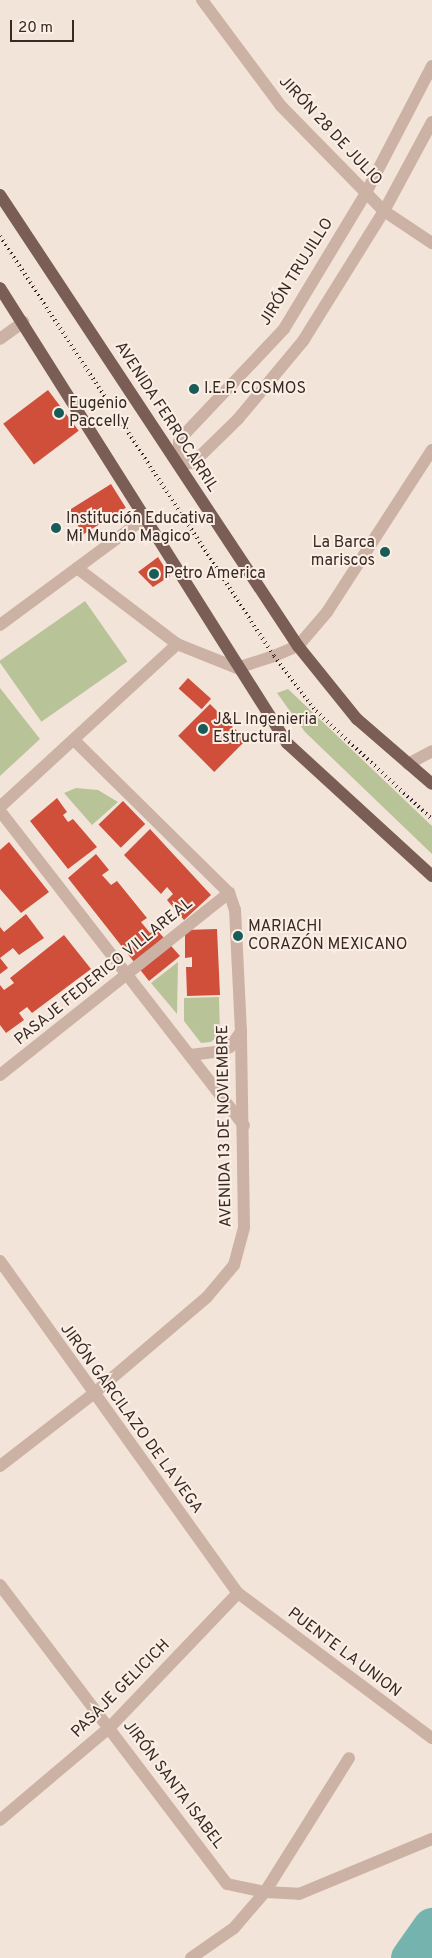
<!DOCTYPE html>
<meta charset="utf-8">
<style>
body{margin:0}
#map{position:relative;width:432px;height:1958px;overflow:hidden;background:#f3e4d9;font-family:Overpass,sans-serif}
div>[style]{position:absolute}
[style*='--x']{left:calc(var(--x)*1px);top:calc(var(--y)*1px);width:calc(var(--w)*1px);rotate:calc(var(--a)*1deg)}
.green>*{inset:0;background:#b9c398;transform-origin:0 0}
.river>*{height:39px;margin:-19.5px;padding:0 19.5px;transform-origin:19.5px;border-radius:19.5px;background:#75b3af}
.building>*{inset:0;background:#cf4f3b;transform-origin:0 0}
.minor>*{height:12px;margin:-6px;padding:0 6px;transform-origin:6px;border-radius:6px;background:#ccb2a4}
.major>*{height:12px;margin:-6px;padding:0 6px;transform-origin:6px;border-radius:6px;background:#7a5e56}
.rail>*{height:4px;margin-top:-2px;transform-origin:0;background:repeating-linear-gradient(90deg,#372a26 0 1px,transparent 0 5px)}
.dots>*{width:14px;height:14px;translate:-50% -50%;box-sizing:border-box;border:2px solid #fbefe5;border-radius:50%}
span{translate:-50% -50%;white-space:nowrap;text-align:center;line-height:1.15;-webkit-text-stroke:4px #fbefe5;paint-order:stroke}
.street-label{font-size:16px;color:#372a26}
.poi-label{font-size:16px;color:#372a26}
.left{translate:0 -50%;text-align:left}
.right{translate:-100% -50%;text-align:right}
.scale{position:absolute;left:10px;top:20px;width:64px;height:22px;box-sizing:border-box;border:2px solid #372a26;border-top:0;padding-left:6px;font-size:15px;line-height:18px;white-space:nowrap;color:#372a26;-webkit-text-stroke:4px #fbefe5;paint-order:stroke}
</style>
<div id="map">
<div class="green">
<i style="left:85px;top:601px;width:74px;height:105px;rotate:55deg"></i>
<i style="clip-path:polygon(0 688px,40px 739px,0 776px)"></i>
<i style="clip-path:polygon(288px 689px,432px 826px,432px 854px,305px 732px,277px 693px)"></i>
<i style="clip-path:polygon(76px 788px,98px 790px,118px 802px,92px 825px,64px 793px)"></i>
<i style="clip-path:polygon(178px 962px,177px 1014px,151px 983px)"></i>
<i style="clip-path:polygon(219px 997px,220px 1034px,211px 1042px,201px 1043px,184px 1021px,184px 998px)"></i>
</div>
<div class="river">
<i style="--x:410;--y:1958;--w:38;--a:-55"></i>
</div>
<div class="building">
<i style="left:48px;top:390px;width:51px;height:56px;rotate:53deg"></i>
<i style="left:111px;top:484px;width:28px;height:50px;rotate:58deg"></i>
<i style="clip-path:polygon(158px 557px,170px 576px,153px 587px,138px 572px)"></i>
<i style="left:188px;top:678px;width:31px;height:14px;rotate:42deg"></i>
<i style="left:210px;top:704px;width:51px;height:45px;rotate:45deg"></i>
<i style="clip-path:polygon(57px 798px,67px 812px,63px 815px,68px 822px,73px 819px,97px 847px,68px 869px,30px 821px)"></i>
<i style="left:123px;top:801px;width:32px;height:34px;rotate:46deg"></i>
<i style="clip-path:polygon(150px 829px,211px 895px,184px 920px,167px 900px,173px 894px,167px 887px,161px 894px,124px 855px)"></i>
<i style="clip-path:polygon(9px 842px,49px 892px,21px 913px,0 889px,0 850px)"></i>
<i style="clip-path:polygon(96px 854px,109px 870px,102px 875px,111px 885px,117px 881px,147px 918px,141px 922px,150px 933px,156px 929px,180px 956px,149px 981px,68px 878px)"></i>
<i style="clip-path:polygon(26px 914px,44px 938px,19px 955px,13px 948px,0 958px,8px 968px,0 974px,0 927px,4px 932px)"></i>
<i style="clip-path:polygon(217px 929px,220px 995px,187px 996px,186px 967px,192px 967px,192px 957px,185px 958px,185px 930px)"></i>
<i style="clip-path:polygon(64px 935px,91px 969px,32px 1013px,27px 1007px,19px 1013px,24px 1020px,6px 1033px,0 1025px,0 985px,4px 990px,14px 983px,10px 978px)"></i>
</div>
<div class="minor">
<i style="--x:202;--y:0;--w:132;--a:53.3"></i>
<i style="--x:281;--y:106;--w:147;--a:45.6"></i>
<i style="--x:384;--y:211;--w:58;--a:33.7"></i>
<i style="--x:432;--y:66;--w:143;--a:117.5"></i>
<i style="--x:366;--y:193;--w:159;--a:121.1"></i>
<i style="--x:284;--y:329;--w:153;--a:133.4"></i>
<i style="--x:179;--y:440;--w:24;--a:92"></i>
<i style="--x:178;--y:464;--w:15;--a:-4"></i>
<i style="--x:193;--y:463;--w:63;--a:-44.4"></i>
<i style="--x:238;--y:419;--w:102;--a:-50.2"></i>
<i style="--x:303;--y:341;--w:153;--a:-58.1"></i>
<i style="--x:384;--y:211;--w:101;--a:-61.7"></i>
<i style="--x:0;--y:339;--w:29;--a:-36"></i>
<i style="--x:77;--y:568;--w:126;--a:37.2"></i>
<i style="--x:177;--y:644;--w:65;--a:21.8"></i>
<i style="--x:237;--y:668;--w:39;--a:-18"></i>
<i style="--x:274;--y:656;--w:26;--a:-23"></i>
<i style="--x:298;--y:646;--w:45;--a:-49.5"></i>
<i style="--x:327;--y:612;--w:193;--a:-57.1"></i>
<i style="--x:0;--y:625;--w:182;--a:-36.5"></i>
<i style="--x:408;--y:764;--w:27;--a:-28"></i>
<i style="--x:0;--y:807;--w:241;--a:-42.6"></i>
<i style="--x:0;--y:811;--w:398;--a:52.2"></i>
<i style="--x:190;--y:1055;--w:32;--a:-7"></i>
<i style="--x:222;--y:1051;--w:9;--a:-27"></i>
<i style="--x:230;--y:1047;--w:19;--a:-54"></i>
<i style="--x:0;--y:1075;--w:293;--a:-38.5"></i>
<i style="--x:0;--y:1261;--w:408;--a:54.4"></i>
<i style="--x:238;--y:1593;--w:242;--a:36.8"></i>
<i style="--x:0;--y:1466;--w:116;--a:-37.7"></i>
<i style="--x:92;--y:1395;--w:151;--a:-40.4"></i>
<i style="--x:207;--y:1297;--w:42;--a:-49.8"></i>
<i style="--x:234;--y:1265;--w:39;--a:-75"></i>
<i style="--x:244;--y:1227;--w:195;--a:-90.9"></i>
<i style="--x:241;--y:1032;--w:122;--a:-92.8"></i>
<i style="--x:235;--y:910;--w:18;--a:-109"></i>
<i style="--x:229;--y:893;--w:216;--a:-135.4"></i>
<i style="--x:0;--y:1585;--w:375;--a:52.8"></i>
<i style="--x:227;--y:1884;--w:39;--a:12"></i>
<i style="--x:265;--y:1892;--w:34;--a:3"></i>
<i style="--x:299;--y:1894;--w:144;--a:-22.5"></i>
<i style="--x:0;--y:1820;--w:144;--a:-40.2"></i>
<i style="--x:110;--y:1727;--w:185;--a:-46.3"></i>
<i style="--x:191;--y:1958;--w:52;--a:-34.9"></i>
<i style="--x:234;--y:1928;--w:48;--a:-49.3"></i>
<i style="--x:265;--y:1892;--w:158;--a:-57.9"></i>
</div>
<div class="major">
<i style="--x:0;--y:195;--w:541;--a:56.55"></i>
<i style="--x:298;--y:646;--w:94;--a:51.1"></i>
<i style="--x:357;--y:719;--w:99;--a:40.9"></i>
<i style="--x:0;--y:288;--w:538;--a:57.76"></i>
<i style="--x:287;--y:743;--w:197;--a:42.5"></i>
</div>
<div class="rail">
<i style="--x:0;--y:236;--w:501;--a:56.88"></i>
<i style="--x:274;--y:656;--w:69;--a:52.6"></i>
<i style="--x:316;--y:711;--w:158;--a:43"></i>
</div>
<div class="dots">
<i style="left:194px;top:389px;background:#185c59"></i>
<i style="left:59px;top:413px;background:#185c59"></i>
<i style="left:56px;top:528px;background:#185c59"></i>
<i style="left:385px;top:552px;background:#185c59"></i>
<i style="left:154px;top:574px;background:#185c59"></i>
<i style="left:203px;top:729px;background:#185c59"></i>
<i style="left:238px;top:936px;background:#185c59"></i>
</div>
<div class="street-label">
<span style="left:330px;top:131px;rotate:47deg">JIRÓN 28 DE JULIO</span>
<span style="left:297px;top:272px;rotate:-58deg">JIRÓN TRUJILLO</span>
<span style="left:166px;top:417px;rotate:57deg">AVENIDA FERROCARRIL</span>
<span style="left:104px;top:972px;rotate:-39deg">PASAJE FEDERICO VILLAREAL</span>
<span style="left:225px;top:1126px;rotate:-91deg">AVENIDA 13 DE NOVIEMBRE</span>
<span style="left:131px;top:1419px;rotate:54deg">JIRÓN GARCILAZO DE LA VEGA</span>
<span style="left:344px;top:1653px;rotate:37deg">PUENTE LA UNION</span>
<span style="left:121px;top:1689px;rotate:-45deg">PASAJE GELICICH</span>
<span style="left:173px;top:1785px;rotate:53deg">JIRÓN SANTA ISABEL</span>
</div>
<div class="poi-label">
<span class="left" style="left:204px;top:389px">I.E.P. COSMOS</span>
<span class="left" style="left:69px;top:413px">Eugenio<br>Paccelly</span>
<span class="left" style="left:66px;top:528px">Institución Educativa<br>Mi Mundo Magico</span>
<span class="right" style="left:375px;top:552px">La Barca<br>mariscos</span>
<span class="left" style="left:164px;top:574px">Petro America</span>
<span class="left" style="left:213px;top:729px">J&amp;L Ingenieria<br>Estructural</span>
<span class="left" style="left:248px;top:936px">MARIACHI<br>CORAZÓN MEXICANO</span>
</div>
<div class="scale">20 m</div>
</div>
